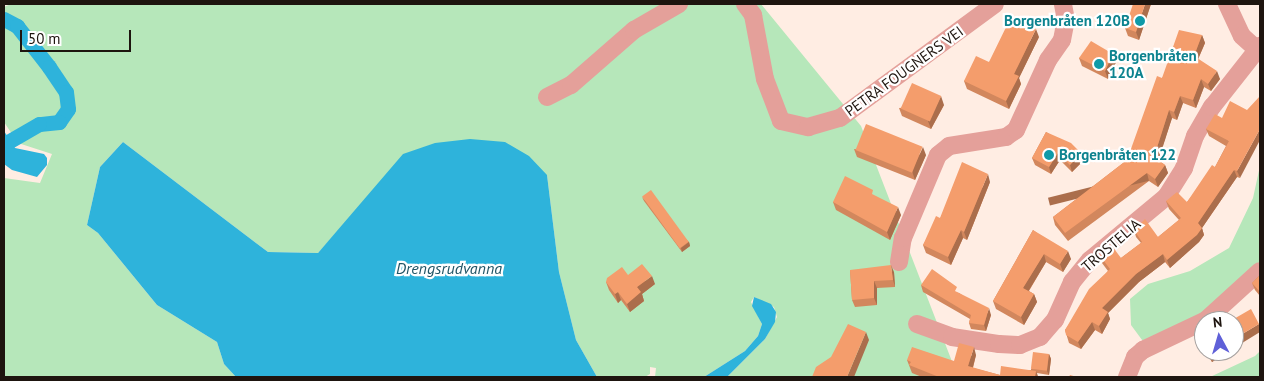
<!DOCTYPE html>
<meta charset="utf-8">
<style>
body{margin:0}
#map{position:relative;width:1264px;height:381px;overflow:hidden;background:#ffede3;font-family:"PT Sans",sans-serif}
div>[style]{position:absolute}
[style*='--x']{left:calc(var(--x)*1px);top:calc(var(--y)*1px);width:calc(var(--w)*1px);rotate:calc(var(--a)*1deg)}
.green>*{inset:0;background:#b6e7ba}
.water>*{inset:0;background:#2eb3db}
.canal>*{height:15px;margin:-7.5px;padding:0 7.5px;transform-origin:7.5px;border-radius:7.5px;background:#2eb3db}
.minor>*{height:18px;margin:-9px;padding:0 9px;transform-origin:9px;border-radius:9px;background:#e4a09a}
.wall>*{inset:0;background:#d2875d}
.shaded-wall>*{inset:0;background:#ab6e4c;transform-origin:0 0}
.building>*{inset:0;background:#f49d6c;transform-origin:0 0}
.dots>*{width:14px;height:14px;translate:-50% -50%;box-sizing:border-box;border:2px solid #fff;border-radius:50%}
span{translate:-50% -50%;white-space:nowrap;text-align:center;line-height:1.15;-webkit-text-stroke:4.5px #fff;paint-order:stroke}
.culture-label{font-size:15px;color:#0d838f;font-weight:700}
.right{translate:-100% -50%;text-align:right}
.left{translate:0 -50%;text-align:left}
.street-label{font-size:15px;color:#1e150f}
.water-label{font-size:16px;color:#256;font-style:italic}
.frame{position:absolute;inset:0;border:5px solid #1e150f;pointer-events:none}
.north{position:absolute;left:1194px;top:311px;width:50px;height:50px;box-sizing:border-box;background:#fff;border:1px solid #a5a19f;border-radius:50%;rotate:354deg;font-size:14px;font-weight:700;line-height:20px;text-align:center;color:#1e150f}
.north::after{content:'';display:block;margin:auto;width:18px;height:22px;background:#5f60d8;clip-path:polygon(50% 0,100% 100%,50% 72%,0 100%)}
.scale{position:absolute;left:20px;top:30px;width:111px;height:22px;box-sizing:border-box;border:2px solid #1e150f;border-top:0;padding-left:6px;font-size:15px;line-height:18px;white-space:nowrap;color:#1e150f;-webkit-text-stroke:4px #fff;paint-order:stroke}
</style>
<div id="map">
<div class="green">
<i style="clip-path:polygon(11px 4px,761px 4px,861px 126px,958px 377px,727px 377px,765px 339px,777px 317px,774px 307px,754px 297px,751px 302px,762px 324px,758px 336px,745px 351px,704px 377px,655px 377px,656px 368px,650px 367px,650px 374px,645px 377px,597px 377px,576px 340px,559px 272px,547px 175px,356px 211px,318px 253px,268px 252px,123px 142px,100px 167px,87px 225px,98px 233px,157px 305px,217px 342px,224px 364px,236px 377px,4px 377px,4px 178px,40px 183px,52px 154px,18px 143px,4px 122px,4px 7px)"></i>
<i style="clip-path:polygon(1260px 166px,1260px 266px,1223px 301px,1145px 344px,1131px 325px,1130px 299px,1148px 284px,1190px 271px,1229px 248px,1253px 198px)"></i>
<i style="clip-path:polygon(1260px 351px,1260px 377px,1210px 377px,1255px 356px)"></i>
</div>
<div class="water">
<i style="clip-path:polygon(4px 131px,15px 148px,44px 154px,47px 158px,47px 165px,37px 177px,12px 170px,4px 164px)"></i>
<i style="clip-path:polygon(470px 139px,505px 142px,529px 156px,547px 175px,559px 272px,576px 340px,597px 377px,236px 377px,224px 364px,217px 342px,157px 305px,98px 233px,87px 225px,100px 167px,123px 142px,268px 252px,318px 253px,403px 154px,435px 143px)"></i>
<i style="clip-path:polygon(754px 297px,771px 304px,776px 312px,775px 322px,765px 339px,727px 377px,704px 377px,745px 351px,758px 336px,762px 324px,752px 306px)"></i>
</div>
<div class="canal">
<i style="--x:4;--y:19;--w:15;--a:28"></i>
<i style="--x:17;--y:26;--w:52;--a:52"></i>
<i style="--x:49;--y:67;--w:30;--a:56"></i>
<i style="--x:66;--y:92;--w:17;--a:83"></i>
<i style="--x:68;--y:109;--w:16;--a:125"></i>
<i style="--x:59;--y:122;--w:20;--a:174"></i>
<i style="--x:39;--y:124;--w:34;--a:150"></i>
</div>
<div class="minor">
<i style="--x:745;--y:4;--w:14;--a:54"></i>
<i style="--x:753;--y:15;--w:65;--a:79.4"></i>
<i style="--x:765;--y:79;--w:45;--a:69.1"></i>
<i style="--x:781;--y:121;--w:28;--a:13"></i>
<i style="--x:808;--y:127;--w:33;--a:-16"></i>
<i style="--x:840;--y:118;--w:192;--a:-36.3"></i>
<i style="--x:1227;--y:4;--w:35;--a:65"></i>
<i style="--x:1242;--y:36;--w:24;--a:42"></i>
<i style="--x:547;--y:97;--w:27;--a:-27"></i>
<i style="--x:571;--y:85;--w:84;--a:-41.1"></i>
<i style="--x:634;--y:30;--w:52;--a:-30"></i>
<i style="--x:899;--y:262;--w:24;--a:-81"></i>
<i style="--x:903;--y:238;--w:90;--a:-67.1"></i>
<i style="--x:938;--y:155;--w:14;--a:-39"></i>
<i style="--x:949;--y:146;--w:58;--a:-9"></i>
<i style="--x:1006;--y:137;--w:12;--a:-35"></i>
<i style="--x:1016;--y:130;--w:77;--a:-65.4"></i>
<i style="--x:1048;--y:60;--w:24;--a:-55"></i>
<i style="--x:1062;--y:40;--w:20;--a:-79"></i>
<i style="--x:1066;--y:20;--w:16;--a:-101"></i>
<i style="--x:1205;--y:321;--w:74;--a:-42.3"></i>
<i style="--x:917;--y:324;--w:37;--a:20"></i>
<i style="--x:952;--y:337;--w:48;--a:8.5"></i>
<i style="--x:999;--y:344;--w:21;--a:3"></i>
<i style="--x:1020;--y:345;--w:22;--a:-22"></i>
<i style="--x:1040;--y:337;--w:23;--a:-49"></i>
<i style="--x:1055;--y:320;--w:42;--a:-65.9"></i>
<i style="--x:1072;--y:282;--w:28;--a:-51"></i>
<i style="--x:1090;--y:260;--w:99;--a:-39.7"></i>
<i style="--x:1166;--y:197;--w:34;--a:-58"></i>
<i style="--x:1184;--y:168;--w:34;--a:-71"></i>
<i style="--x:1195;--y:136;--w:34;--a:-60"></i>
<i style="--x:1212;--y:107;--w:78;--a:-51.8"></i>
<i style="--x:1127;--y:377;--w:22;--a:-68"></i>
<i style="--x:1135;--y:357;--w:11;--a:-41"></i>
<i style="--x:1143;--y:350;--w:68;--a:-25.4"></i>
</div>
<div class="wall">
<i style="clip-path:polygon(1151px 4px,1139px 40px,1128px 36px,1125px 28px)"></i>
<i style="clip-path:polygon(1202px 35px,1205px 43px,1198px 59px,1220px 79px,1211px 91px,1204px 87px,1196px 108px,1183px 103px,1177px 120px,1172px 118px,1158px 160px,1165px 165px,1168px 173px,1158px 187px,1149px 181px,1068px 241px,1055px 225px,1053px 217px,1127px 160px,1162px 78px)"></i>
<i style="clip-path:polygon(1039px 37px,1019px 78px,1021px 84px,1009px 109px,967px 89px,964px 81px,989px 62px)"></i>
<i style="clip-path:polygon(1113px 54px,1116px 62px,1108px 79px,1082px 66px,1079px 58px)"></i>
<i style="clip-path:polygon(944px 105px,931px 129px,902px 116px,899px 108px)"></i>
<i style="clip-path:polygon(1222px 118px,1240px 178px,1237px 177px,1202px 228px,1204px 235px,1199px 242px,1170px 268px,1165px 262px,1139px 282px,1108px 313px,1110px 319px,1102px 334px,1095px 330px,1081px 349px,1069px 343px,1065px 330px,1108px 271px,1102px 263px,1100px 256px,1121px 258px,1141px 243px,1136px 237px,1134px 230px,1158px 237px,1179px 220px,1169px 209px,1166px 201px,1187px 202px,1215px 167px,1226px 146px,1209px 136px,1206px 129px)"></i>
<i style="clip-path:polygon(1046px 132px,1081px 153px,1084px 160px,1072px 172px,1060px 160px,1051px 174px,1035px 165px,1032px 158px)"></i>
<i style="clip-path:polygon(854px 149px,926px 155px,915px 180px,857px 157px)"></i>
<i style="clip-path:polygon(990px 182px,967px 240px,963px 238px,951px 265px,926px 253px,923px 245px,940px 218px)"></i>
<i style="clip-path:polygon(875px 196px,901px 215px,890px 240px,836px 210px,833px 202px)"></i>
<i style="clip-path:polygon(642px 197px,689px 242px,690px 246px,682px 252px,644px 201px)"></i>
<i style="clip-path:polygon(1033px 230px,1071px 259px,1063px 272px,1046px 262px,1029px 291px,1034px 294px,1037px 302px,1024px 325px,996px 309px,993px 301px)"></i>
<i style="clip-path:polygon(850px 270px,894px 272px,895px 287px,877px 288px,877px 305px,855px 307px,852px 300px)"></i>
<i style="clip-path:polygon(628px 275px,655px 284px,642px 294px,644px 301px,630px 312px,621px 300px,618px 303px,609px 290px,606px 282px)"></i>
<i style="clip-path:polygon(1260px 275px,1260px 296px,1255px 290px,1252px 283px)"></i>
<i style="clip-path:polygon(921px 285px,959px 293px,991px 315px,986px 331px,971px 329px,969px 323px,970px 319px,923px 292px)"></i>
<i style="clip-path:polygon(1204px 331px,1204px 349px,1200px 342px,1197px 335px)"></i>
<i style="clip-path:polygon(1205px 351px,1229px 351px,1212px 362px)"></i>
<i style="clip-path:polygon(1049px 354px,1051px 359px,1049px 375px,1037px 373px,1038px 377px,922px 377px,912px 373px,907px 360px,954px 361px,976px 355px,973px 368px,1000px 375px,1031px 370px,1031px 369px)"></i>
</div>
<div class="shaded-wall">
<i style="clip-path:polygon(1145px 4px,1151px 4px,1139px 40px,1136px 32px)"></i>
<i style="clip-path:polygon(1036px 29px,1039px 37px,1019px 78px,1021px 84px,1009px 109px,1006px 101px,1014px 74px)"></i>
<i style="clip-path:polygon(1202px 35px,1205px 43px,1196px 64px,1194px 56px)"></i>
<i style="clip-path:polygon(1113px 54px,1116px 62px,1108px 79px,1105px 71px)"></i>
<i style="clip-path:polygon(1217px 71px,1220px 79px,1211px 91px,1208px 84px)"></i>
<i style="clip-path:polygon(1201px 79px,1204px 87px,1196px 108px,1193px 100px)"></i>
<i style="clip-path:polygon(941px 96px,944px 105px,931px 129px,928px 121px)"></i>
<i style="clip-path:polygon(1180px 96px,1183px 103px,1177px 120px,1174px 112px)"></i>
<i style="clip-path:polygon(1169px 110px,1172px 118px,1157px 165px,1154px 157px)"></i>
<i style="clip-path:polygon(1260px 129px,1260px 140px,1240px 178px,1237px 171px)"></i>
<i style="clip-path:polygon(923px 147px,926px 155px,915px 180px,912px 171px)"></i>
<i style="clip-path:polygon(1058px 153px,1060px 160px,1051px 174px,1049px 167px)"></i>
<i style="clip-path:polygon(1081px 153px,1084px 160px,1072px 172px,1070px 165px)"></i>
<i style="clip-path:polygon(1165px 165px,1168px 173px,1158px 187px,1155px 179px)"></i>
<i style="clip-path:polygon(1234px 170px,1237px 177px,1202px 228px,1204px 235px,1199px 242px,1170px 268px,1167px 260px,1198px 223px)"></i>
<i style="left:1147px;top:173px;width:8px;height:102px;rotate:76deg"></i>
<i style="clip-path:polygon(988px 174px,990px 182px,967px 240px,964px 232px)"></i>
<i style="clip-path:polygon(898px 207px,901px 215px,890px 240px,887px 232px)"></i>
<i style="clip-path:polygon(961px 230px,963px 238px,951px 265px,948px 257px)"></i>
<i style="clip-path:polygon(689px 242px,690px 246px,682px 252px,681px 248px)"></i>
<i style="clip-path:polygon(1068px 251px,1071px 259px,1063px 272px,1060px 264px)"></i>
<i style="clip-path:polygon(1044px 254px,1046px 262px,1026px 295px,1023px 288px)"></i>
<i style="clip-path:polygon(1163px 254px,1165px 262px,1139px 282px,1108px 313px,1110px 319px,1102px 334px,1099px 326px,1102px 308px,1136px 274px)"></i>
<i style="clip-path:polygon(891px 265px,894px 272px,895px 287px,893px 280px)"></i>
<i style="clip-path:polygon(652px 276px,655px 284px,642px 294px,644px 301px,630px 312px,627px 304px,637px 287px)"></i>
<i style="clip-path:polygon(874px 281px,877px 288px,877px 305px,874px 298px)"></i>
<i style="clip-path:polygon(618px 292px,621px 300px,618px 303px,615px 294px)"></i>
<i style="clip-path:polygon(1034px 294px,1037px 302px,1024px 325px,1021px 317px)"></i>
<i style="clip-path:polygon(989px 308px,991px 315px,986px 331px,984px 325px)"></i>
<i style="clip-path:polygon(1092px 322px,1095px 330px,1081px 349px,1078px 342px)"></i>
<i style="clip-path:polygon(1259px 324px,1260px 332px,1234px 348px,1234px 339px)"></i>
<i style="clip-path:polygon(866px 332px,869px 340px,854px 377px,847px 377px)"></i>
<i style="clip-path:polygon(974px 347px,976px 355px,971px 374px,968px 366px)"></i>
<i style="clip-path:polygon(1215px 351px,1229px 351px,1212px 362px,1209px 354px)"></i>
<i style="clip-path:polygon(1049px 354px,1051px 359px,1049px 375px,1047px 371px)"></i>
<i style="clip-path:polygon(1036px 371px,1038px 377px,1035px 377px)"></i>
</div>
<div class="building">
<i style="clip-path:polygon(1133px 4px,1145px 4px,1136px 32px,1125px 28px)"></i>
<i style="clip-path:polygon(1011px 17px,1036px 29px,1014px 74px,1019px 76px,1006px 101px,964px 81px,976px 56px,989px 62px)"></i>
<i style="clip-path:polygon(1179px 30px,1202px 35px,1194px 56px,1217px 71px,1208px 84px,1201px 79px,1193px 100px,1180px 96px,1174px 112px,1169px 110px,1154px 157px,1165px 165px,1155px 179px,1147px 173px,1065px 233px,1053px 217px,1127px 160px,1157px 76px,1162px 78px)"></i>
<i style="clip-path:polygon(1091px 41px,1113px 54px,1105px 71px,1079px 58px)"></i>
<i style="left:912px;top:83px;width:32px;height:28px;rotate:24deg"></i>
<i style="clip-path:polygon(1260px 96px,1260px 129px,1237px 171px,1234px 170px,1198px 223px,1202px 228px,1197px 235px,1167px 260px,1163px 254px,1136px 274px,1102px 308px,1108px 312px,1099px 326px,1092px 322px,1078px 342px,1066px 335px,1065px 330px,1089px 289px,1110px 269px,1100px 256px,1112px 246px,1121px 258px,1142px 242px,1134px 230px,1145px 219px,1158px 237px,1181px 218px,1166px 201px,1177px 192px,1187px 202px,1212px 165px,1215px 167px,1229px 141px,1206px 129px,1215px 114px,1222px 118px,1230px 101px,1247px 110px)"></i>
<i style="left:866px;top:124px;width:61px;height:28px;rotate:22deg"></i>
<i style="clip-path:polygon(1046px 132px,1071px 143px,1081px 153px,1070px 165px,1058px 153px,1049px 167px,1032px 158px)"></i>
<i style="clip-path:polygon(962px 162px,988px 174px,964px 232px,961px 230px,948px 257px,923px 245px,936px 216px,940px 218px)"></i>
<i style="clip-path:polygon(845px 176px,873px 190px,872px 194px,898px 207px,887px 232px,833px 202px)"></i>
<i style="left:651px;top:190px;width:64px;height:11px;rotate:54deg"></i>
<i style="clip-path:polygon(1033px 230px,1068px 251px,1060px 264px,1044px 254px,1023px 288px,1034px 294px,1021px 317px,993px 301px)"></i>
<i style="clip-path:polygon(642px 264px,652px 276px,637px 287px,641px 292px,627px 304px,618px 292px,615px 294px,606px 282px,607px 278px,622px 267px,628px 275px)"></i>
<i style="clip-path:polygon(891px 265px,893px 280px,874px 281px,874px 298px,852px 300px,850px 270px)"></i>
<i style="clip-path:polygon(932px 269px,957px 287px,955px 291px,989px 308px,984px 325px,969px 323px,971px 315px,921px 285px)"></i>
<i style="clip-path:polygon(1260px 275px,1260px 292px,1252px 283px)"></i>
<i style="clip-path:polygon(1251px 309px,1259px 324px,1234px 339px,1234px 321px,1220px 321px,1229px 315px,1232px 320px)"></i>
<i style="clip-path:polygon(848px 324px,866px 332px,847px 377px,812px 377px,816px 367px,831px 357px)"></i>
<i style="clip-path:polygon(1204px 331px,1204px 346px,1197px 335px)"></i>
<i style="clip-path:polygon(959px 343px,974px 347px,968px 366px,1000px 375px,1001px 366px,1036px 371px,1035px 377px,939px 377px,909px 365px,911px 362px,907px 360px,912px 347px,954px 361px)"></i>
<i style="clip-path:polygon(1207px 351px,1215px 351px,1209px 354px)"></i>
<i style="left:1033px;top:352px;width:16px;height:17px;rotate:7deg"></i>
<i style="clip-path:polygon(1070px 375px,1077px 377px,1069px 377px)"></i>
</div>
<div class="dots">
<i style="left:1140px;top:21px;background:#0f9aa8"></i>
<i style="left:1099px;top:64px;background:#0f9aa8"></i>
<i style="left:1049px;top:155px;background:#0f9aa8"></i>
</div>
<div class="culture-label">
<span class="right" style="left:1130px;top:21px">Borgenbråten 120B</span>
<span class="left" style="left:1109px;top:64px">Borgenbråten<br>120A</span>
<span class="left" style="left:1059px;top:155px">Borgenbråten 122</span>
</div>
<div class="street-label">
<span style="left:904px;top:71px;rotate:-36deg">PETRA FOUGNERS VEI</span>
<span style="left:1111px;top:245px;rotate:-41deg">TROSTELIA</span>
</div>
<div class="water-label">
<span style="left:449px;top:268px">Drengsrudvanna</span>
</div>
<div class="frame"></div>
<div class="north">N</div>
<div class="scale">50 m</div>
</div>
